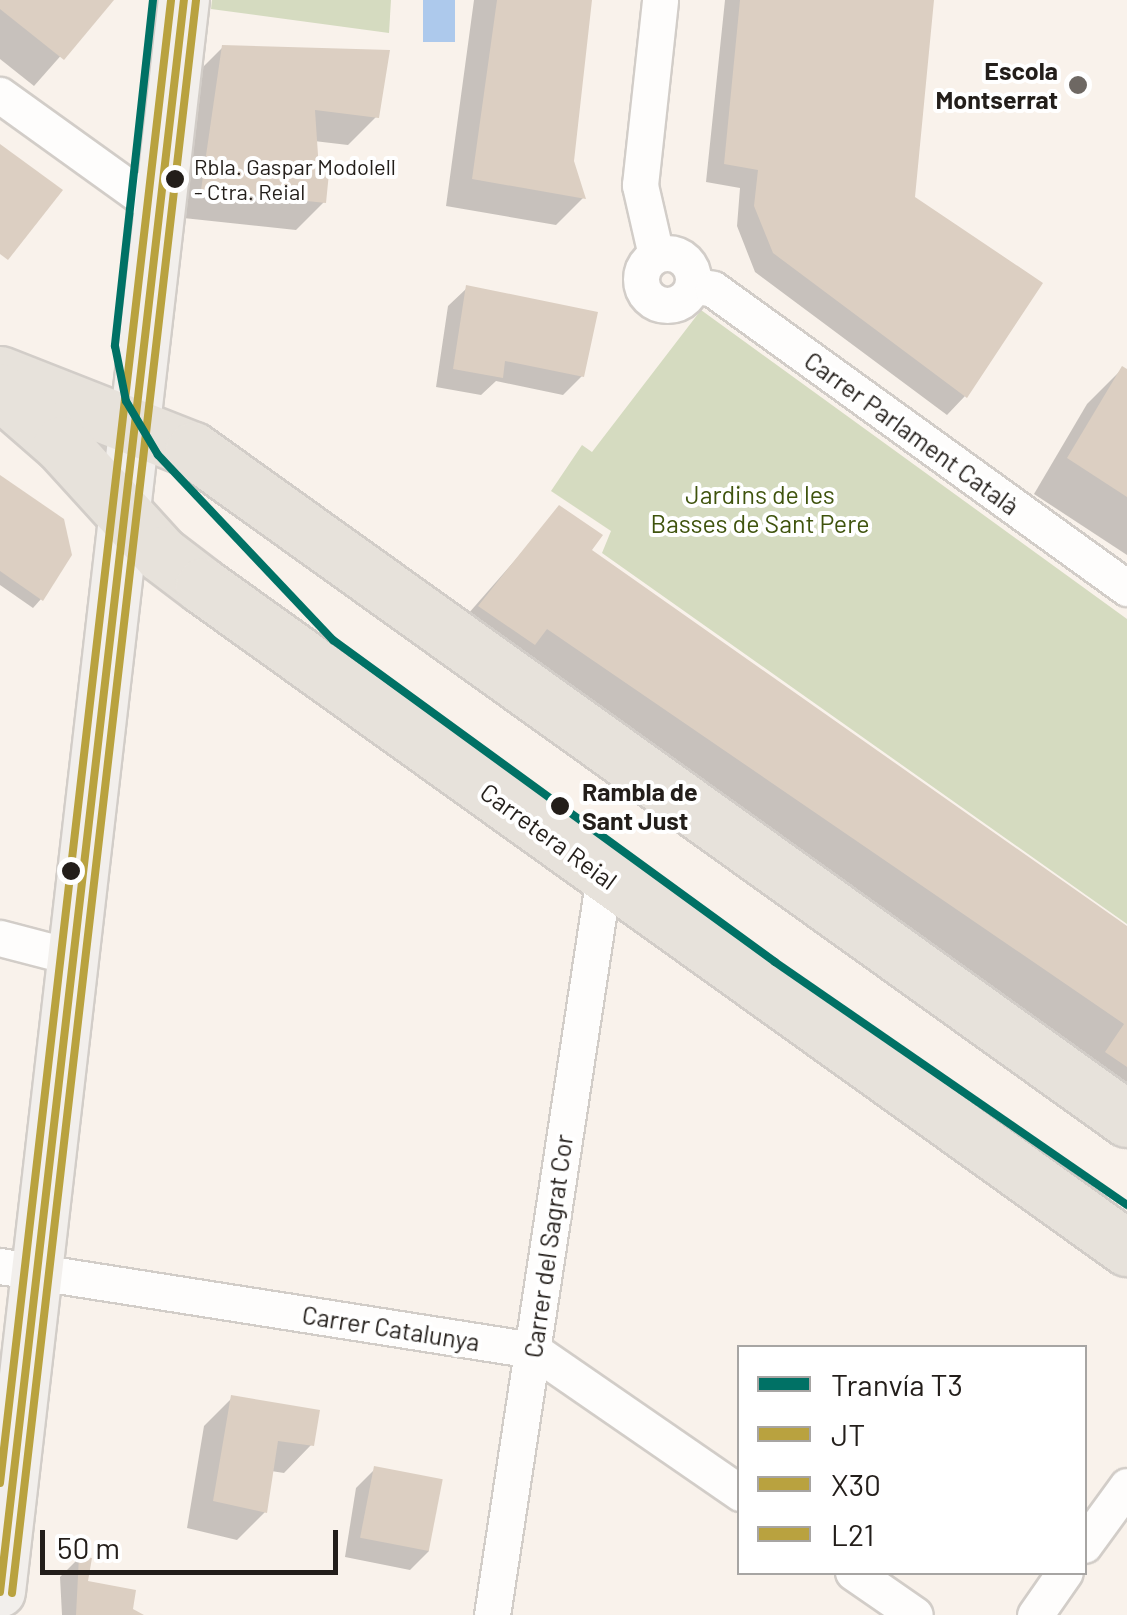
<!DOCTYPE html>
<meta charset="utf-8">
<style>
body{margin:0}
#map{position:relative;width:1127px;height:1615px;overflow:hidden;background:#f9f2eb;font-family:Barlow,sans-serif}
div>[style]{position:absolute}
[style*='--x']{left:calc(var(--x)*1px);top:calc(var(--y)*1px);width:calc(var(--w)*1px);rotate:calc(var(--a)*1deg)}
.green>*{inset:0;background:#d5dbc0}
.water>*{inset:0;background:#adc9ec;transform-origin:0 0}
.shadow>*{inset:0;background:#0003}
.building>*{inset:0;background:#dccfc2;transform-origin:0 0}
.roads{filter:drop-shadow(2px 0 #d2cdc8) drop-shadow(-2px 0 #d2cdc8) drop-shadow(0 2px #d2cdc8) drop-shadow(0 -2px #d2cdc8)}
.street>*{height:35px;margin:-17.5px;padding:0 17.5px;transform-origin:17.5px;border-radius:17.5px;background:#fefdfc}
.street>.ring{margin:-17.5px;padding:0;box-sizing:content-box;background:none;border:35px solid #fefdfc;border-radius:50%}
.secondary>*{height:50px;margin:-25px;padding:0 25px;transform-origin:25px;border-radius:25px;background:#f2efec}
.primary>*{height:55px;margin:-27.5px;padding:0 27.5px;transform-origin:27.5px;border-radius:27.5px;background:#e7e2db}
.bus-1>*{height:8px;margin:-4px;padding:0 4px;transform-origin:4px;border-radius:4px;background:#b9a23f}
.bus-2>*{height:8px;margin:-4px;padding:0 4px;transform-origin:4px;border-radius:4px;background:#b9a23f}
.bus-3>*{height:8px;margin:-4px;padding:0 4px;transform-origin:4px;border-radius:4px;background:#b9a23f}
.tram-1>*{height:8px;margin:-4px;padding:0 4px;transform-origin:4px;border-radius:4px;background:#007165}
.dots>*{width:28px;height:28px;translate:-50% -50%;box-sizing:border-box;border:5px solid #fff;border-radius:50%}
span{translate:-50% -50%;white-space:nowrap;text-align:center;line-height:1.15;-webkit-text-stroke:8px #fff;paint-order:stroke}
.bus-label{font-size:22px;color:#231e1a}
.left{translate:0 -50%;text-align:left}
.poi-label{font-size:25px;color:#231e1a;font-weight:700}
.right{translate:-100% -50%;text-align:right}
.street-label{font-size:25px;color:#231e1a}
.park-label{font-size:25px;color:#3f530d}
.stop-label{font-size:25px;color:#231e1a;font-weight:700}
.legend{position:absolute;left:737px;top:1345px;width:350px;height:230px;box-sizing:border-box;background:#fff;border:2px solid #a7a5a3;margin:0;padding:12px 18px;list-style:none;font-size:30px;color:#231e1a}
.legend li{display:flex;align-items:center;gap:20px;height:50px}
.legend b{width:50px;border:2px solid #a7a5a3}
.scale{position:absolute;left:40px;top:1530px;width:298px;height:45px;box-sizing:border-box;border:5px solid #231e1a;border-top:0;padding-left:12px;font-size:30px;line-height:35px;white-space:nowrap;color:#231e1a;-webkit-text-stroke:8px #fff;paint-order:stroke}
</style>
<div id="map">
<div class="green">
<i style="clip-path:polygon(212px 0,391px 0,389px 33px,211px 9px)"></i>
<i style="clip-path:polygon(701px 310px,1127px 619px,1127px 924px,602px 553px,611px 531px,551px 491px,582px 445px,592px 452px)"></i>
</div>
<div class="water">
<i style="left:423px;top:0;width:32px;height:42px"></i>
</div>
<div class="shadow">
<i style="clip-path:polygon(0 0,110px 0,34px 86px,0 59px)"></i>
<i style="clip-path:polygon(474px 0,589px 0,571px 161px,583px 198px,556px 225px,446px 206px)"></i>
<i style="clip-path:polygon(725px 0,931px 0,913px 199px,965px 396px,947px 415px,755px 272px,737px 226px,740px 188px,706px 182px)"></i>
<i style="clip-path:polygon(223px 47px,376px 117px,348px 145px,314px 141px,324px 202px,296px 230px,174px 217px,195px 75px)"></i>
<i style="clip-path:polygon(467px 288px,582px 376px,563px 395px,496px 381px,481px 395px,436px 387px,448px 306px)"></i>
<i style="clip-path:polygon(1122px 369px,1127px 372px,1127px 555px,1034px 494px,1087px 404px)"></i>
<i style="clip-path:polygon(0 478px,41px 599px,33px 608px,0 585px)"></i>
<i style="clip-path:polygon(560px 509px,589px 551px,1127px 929px,1127px 1128px,433px 654px)"></i>
<i style="clip-path:polygon(232px 1398px,311px 1445px,284px 1473px,271px 1471px,265px 1512px,237px 1540px,187px 1528px,204px 1426px)"></i>
<i style="clip-path:polygon(375px 1469px,429px 1551px,410px 1570px,345px 1557px,356px 1488px)"></i>
<i style="clip-path:polygon(79px 1558px,86px 1583px,142px 1615px,62px 1615px,60px 1577px)"></i>
</div>
<div class="building">
<i style="clip-path:polygon(0 0,114px 0,64px 60px,0 9px)"></i>
<i style="clip-path:polygon(497px 0,592px 0,574px 161px,586px 199px,472px 179px)"></i>
<i style="clip-path:polygon(740px 0,934px 0,915px 197px,1043px 283px,967px 398px,773px 253px,754px 206px,758px 170px,724px 164px)"></i>
<i style="clip-path:polygon(222px 45px,390px 50px,379px 118px,315px 110px,319px 170px,329px 173px,326px 203px,201px 190px)"></i>
<i style="clip-path:polygon(0 144px,63px 190px,8px 260px,0 254px)"></i>
<i style="clip-path:polygon(466px 285px,598px 312px,584px 377px,505px 361px,503px 378px,453px 369px)"></i>
<i style="clip-path:polygon(1122px 366px,1127px 369px,1127px 497px,1067px 458px)"></i>
<i style="clip-path:polygon(0 475px,64px 519px,72px 555px,43px 601px,0 571px)"></i>
<i style="clip-path:polygon(559px 505px,603px 535px,592px 550px,1127px 926px,1127px 1067px,1105px 1052px,1124px 1024px,547px 629px,535px 645px,478px 606px)"></i>
<i style="clip-path:polygon(231px 1395px,320px 1410px,314px 1446px,278px 1441px,267px 1513px,213px 1501px)"></i>
<i style="left:374px;top:1466px;width:70px;height:73px;rotate:11deg"></i>
<i style="clip-path:polygon(79px 1556px,92px 1558px,88px 1581px,136px 1590px,133px 1609px,144px 1615px,76px 1615px)"></i>
</div>
<div class="roads">
<div class="street">
<i style="--x:0;--y:95;--w:197;--a:35.7"></i>
<i class="ring" style="left:641px;top:253px;width:17px;height:17px"></i>
<i style="--x:656;--y:255;--w:72;--a:-102.9"></i>
<i style="--x:640;--y:185;--w:186;--a:-83.8"></i>
<i style="--x:693;--y:285;--w:20;--a:11"></i>
<i style="--x:713;--y:289;--w:511;--a:35.84"></i>
<i style="--x:0;--y:938;--w:75;--a:14.6"></i>
<i style="--x:0;--y:1266;--w:540;--a:8.96"></i>
<i style="--x:533;--y:1350;--w:252;--a:34.6"></i>
<i style="--x:1084;--y:1545;--w:73;--a:-53.9"></i>
<i style="--x:853;--y:1572;--w:75;--a:34.7"></i>
<i style="--x:492;--y:1615;--w:747;--a:-81.38"></i>
<i style="--x:1035;--y:1615;--w:52;--a:-55.1"></i>
</div>
<div class="secondary">
<i style="--x:0;--y:1592;--w:1603;--a:-83.41"></i>
</div>
<div class="primary">
<i style="--x:0;--y:374;--w:207;--a:21.5"></i>
<i style="--x:193;--y:450;--w:1149;--a:35.61"></i>
<i style="--x:0;--y:391;--w:81;--a:41"></i>
<i style="--x:61;--y:444;--w:149;--a:47.7"></i>
<i style="--x:161;--y:554;--w:53;--a:37.3"></i>
<i style="--x:203;--y:586;--w:1137;--a:35.62"></i>
</div>
</div>
<div class="bus-1">
<i style="--x:0;--y:1592;--w:1603;--a:-83.41"></i>
</div>
<div class="bus-2">
<i style="--x:12;--y:1593;--w:1603;--a:-83.41"></i>
</div>
<div class="bus-3">
<i style="--x:0;--y:1483;--w:1493;--a:-83.42"></i>
</div>
<div class="tram-1">
<i style="--x:153;--y:0;--w:348;--a:96.3"></i>
<i style="--x:115;--y:346;--w:56;--a:78.7"></i>
<i style="--x:126;--y:401;--w:63;--a:59.3"></i>
<i style="--x:158;--y:455;--w:255;--a:46.6"></i>
<i style="--x:333;--y:640;--w:547;--a:36.07"></i>
<i style="--x:775;--y:962;--w:428;--a:34.6"></i>
</div>
<div class="dots">
<i style="left:1078px;top:85px;background:#6e6863"></i>
<i style="left:175px;top:179px;background:#231e1a"></i>
<i style="left:560px;top:806px;background:#231e1a"></i>
<i style="left:71px;top:871px;background:#231e1a"></i>
</div>
<div class="bus-label">
<span class="left" style="left:194px;top:179px">Rbla. Gaspar Modolell<br>- Ctra. Reial</span>
</div>
<div class="poi-label">
<span class="right" style="left:1058px;top:85px">Escola<br>Montserrat</span>
</div>
<div class="street-label">
<span style="left:912px;top:433px;rotate:36deg">Carrer Parlament Català</span>
<span style="left:549px;top:836px;rotate:36deg">Carretera Reial</span>
<span style="left:548px;top:1246px;rotate:-82deg">Carrer del Sagrat Cor</span>
<span style="left:391px;top:1328px;rotate:9deg">Carrer Catalunya</span>
</div>
<div class="park-label">
<span style="left:760px;top:509px">Jardins de les<br>Basses de Sant Pere</span>
</div>
<div class="stop-label">
<span class="left" style="left:582px;top:806px">Rambla de<br>Sant Just</span>
</div>
<ul class="legend">
<li><b style="height:12px;background:#007165"></b>Tranvía T3</li>
<li><b style="height:12px;background:#b9a23f"></b>JT</li>
<li><b style="height:12px;background:#b9a23f"></b>X30</li>
<li><b style="height:12px;background:#b9a23f"></b>L21</li>
</ul>
<div class="scale">50 m</div>
</div>
